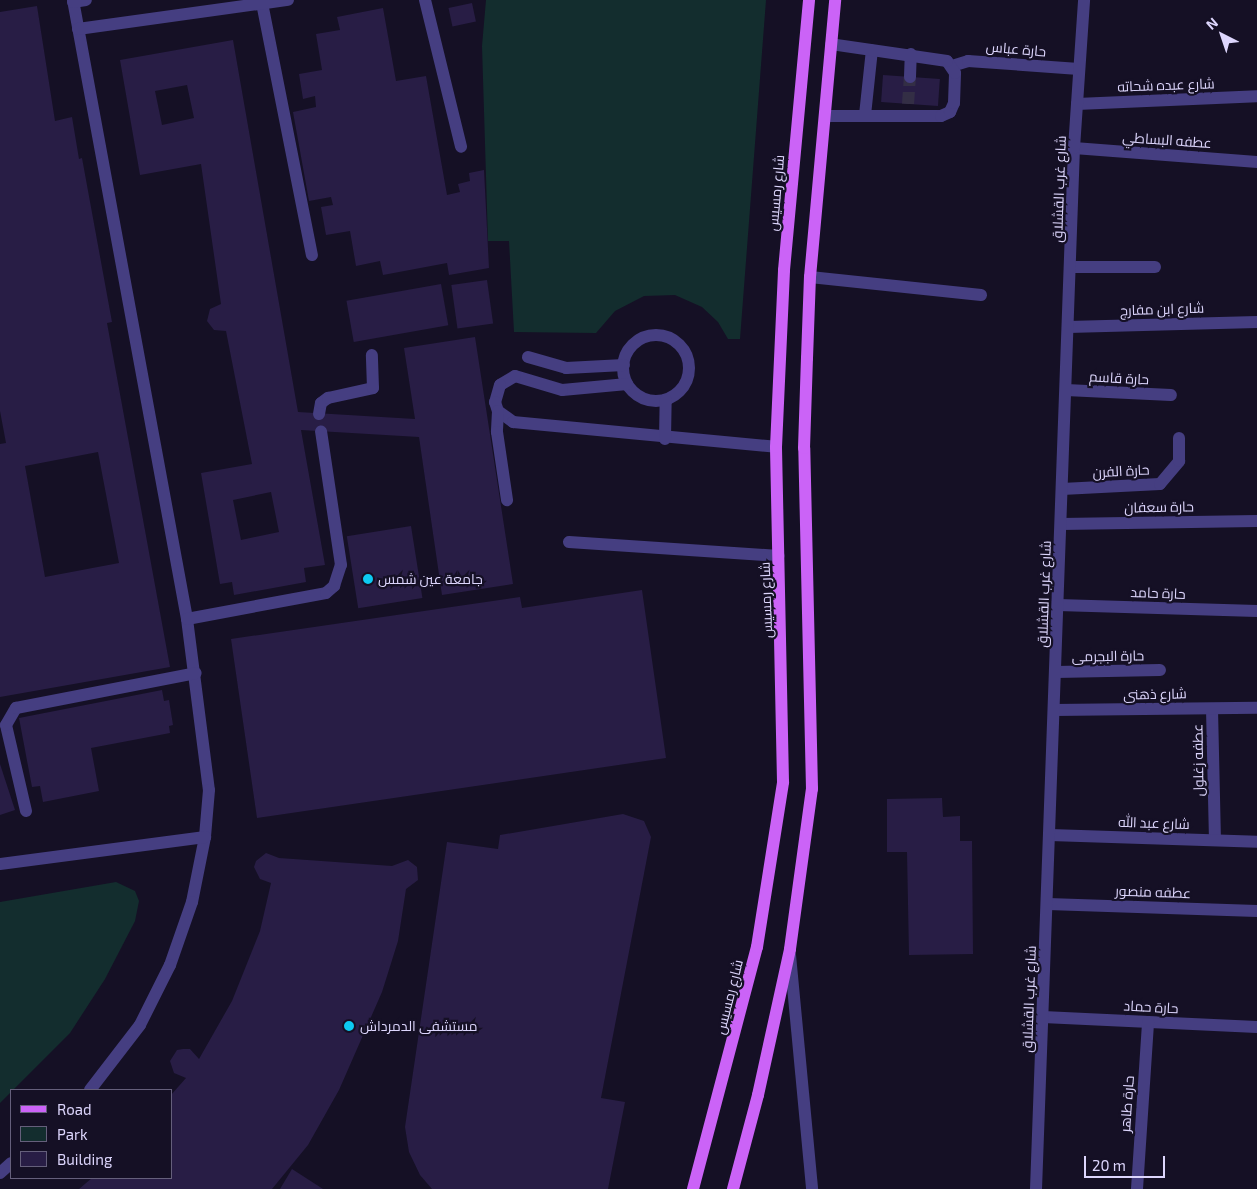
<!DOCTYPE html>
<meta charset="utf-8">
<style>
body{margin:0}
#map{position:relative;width:1257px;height:1189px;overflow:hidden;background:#151025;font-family:"Exo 2",Cairo,sans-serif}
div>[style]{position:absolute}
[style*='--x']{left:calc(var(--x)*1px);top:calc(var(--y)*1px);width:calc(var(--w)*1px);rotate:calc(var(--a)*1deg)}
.green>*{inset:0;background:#132d2e}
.building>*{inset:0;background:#281d45;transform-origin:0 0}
.minor-tunnel>*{height:12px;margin-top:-6px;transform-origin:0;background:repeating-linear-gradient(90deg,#332e45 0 12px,transparent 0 18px)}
.minor>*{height:12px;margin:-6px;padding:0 6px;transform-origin:6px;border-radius:6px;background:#453e81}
.minor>.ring{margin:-6px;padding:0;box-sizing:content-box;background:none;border:12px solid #453e81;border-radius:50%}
.major>*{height:12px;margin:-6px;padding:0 6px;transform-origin:6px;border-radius:6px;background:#cb63f7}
.dots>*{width:14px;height:14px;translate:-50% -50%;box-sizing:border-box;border:2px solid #151025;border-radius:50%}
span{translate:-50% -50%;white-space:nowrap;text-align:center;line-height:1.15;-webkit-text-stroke:4.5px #151025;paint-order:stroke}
.street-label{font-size:14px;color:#ddd6fd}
.poi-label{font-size:14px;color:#ddd6fd}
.left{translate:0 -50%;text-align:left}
.legend{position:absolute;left:10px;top:1089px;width:162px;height:90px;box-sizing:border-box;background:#151025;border:1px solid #655f7b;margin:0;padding:6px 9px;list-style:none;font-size:15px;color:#ddd6fd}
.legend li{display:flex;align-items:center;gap:10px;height:25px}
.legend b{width:25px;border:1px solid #655f7b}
.north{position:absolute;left:1197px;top:10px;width:50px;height:50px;-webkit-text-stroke:4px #151025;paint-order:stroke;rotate:319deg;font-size:14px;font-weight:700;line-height:20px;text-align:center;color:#ddd6fd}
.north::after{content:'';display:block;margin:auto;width:18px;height:22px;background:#ddd6fd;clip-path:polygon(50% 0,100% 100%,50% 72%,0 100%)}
.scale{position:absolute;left:1084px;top:1156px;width:81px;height:22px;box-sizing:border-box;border:2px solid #ddd6fd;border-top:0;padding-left:6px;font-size:15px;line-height:18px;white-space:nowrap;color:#ddd6fd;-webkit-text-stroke:4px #151025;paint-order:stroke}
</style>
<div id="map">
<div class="green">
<i style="clip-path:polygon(486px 0,766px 0,740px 339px,728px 339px,718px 322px,702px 307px,675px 295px,644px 296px,615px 311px,596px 333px,514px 332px,509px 241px,488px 241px,482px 46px)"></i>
<i style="clip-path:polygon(116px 882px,135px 891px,139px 901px,135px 921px,105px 979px,70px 1033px,0 1103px,0 902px)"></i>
</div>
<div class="building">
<i style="left:472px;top:3px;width:19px;height:24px;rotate:78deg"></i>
<i style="clip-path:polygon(evenodd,37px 6px,55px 121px,72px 117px,79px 159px,82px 158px,112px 322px,107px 323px,170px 667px,0 697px,0 444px,6px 443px,0 411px,0 12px,37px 6px,98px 452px,119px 563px,45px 577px,25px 466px,98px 452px)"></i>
<i style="clip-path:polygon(383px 8px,396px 81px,426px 76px,447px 195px,460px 192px,458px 184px,470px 181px,469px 173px,484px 170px,489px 268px,449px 275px,447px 263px,383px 275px,380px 261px,356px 266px,350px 231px,326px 235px,321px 207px,333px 205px,331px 197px,309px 201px,293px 112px,316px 107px,315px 96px,303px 99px,299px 74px,322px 70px,316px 34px,340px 30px,337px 17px)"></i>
<i style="clip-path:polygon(evenodd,233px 40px,298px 412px,415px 419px,404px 348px,475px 337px,513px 584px,442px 595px,419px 437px,301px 430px,325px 565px,304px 568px,306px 582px,234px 595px,232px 582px,220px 584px,201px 473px,252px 464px,226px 331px,214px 330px,207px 321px,210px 309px,221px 304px,201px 164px,140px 175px,120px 60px,233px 40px,187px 85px,194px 118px,162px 125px,155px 91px,187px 85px,233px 40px,271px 492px,279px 532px,241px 540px,233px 500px,271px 492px)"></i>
<i style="left:883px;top:75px;width:57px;height:27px;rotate:4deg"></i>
<i style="left:487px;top:280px;width:44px;height:36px;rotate:82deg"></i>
<i style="left:441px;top:284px;width:42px;height:96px;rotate:80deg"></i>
<i style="left:411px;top:526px;width:73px;height:65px;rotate:81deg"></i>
<i style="clip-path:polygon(642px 590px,666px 758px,257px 818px,231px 639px,520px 597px,522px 608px)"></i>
<i style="clip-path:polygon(162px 690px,164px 701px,169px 700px,173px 725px,169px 726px,170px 733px,91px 748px,99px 791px,43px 802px,40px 786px,32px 787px,19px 718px)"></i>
<i style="clip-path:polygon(0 764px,15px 810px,0 815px)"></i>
<i style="clip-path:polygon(942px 798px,943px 817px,960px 816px,960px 841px,972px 841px,973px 954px,909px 955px,907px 852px,887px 852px,887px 799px)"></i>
<i style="clip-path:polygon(623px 814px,644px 821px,651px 837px,601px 1098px,625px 1102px,608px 1189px,432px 1189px,420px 1175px,409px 1152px,405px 1127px,447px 842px,498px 849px,500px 835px)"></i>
<i style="clip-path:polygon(266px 853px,279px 858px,392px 866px,408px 860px,417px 867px,418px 880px,406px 889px,398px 941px,382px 992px,339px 1090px,308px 1145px,272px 1189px,79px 1189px,92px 1178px,171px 1178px,171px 1095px,186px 1078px,174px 1073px,170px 1061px,177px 1050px,183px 1049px,190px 1049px,199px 1059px,232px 1001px,260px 931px,271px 883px,260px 879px,254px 867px,256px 861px)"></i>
<i style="clip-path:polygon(292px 1169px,323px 1189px,280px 1189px)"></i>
</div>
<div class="minor-tunnel">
<i style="--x:908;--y:104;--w:27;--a:-86"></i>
</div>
<div class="minor">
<i style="--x:73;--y:0;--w:629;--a:79.56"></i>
<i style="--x:187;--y:619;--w:172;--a:82.7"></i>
<i style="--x:209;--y:790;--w:47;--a:94.9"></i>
<i style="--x:205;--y:837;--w:66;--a:101.3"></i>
<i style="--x:192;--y:902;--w:67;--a:109.2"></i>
<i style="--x:170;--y:965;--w:67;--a:116.6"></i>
<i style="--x:140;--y:1025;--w:82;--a:127.6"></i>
<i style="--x:425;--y:0;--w:151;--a:76.2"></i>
<i style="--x:73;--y:2;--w:13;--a:-9"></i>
<i style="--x:262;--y:3;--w:257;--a:78.8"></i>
<i style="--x:78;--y:29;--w:212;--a:-7.9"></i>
<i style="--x:952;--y:66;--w:17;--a:-17"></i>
<i style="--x:968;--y:61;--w:111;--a:4.1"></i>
<i style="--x:910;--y:77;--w:23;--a:-88"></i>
<i style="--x:1077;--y:104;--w:180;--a:-2.5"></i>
<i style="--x:865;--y:115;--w:65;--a:-83.9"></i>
<i style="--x:825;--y:116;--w:116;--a:0"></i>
<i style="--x:941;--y:116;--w:10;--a:-24"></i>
<i style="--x:950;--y:112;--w:10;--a:-66"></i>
<i style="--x:954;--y:103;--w:30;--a:-88"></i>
<i style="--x:955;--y:73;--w:14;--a:-124"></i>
<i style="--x:947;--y:61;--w:117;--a:-171.7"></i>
<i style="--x:1074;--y:148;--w:184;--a:4.4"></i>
<i style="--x:1071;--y:267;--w:84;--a:0"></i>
<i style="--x:810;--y:277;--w:172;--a:6"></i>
<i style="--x:1068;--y:327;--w:189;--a:-1.5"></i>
<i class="ring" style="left:623px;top:335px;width:54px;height:54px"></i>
<i style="--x:528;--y:357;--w:40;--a:16"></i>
<i style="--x:566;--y:368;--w:58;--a:-3"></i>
<i style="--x:627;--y:384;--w:65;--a:174.7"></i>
<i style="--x:562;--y:390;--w:49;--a:-163.4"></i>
<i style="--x:515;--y:376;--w:17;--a:149"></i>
<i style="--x:500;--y:385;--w:18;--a:106"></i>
<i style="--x:495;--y:402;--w:9;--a:72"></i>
<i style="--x:498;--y:411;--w:19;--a:36"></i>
<i style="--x:513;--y:422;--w:264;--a:5.4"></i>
<i style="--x:1066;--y:390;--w:105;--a:2.7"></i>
<i style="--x:498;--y:411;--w:21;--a:93"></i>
<i style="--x:497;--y:432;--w:69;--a:81.6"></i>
<i style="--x:319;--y:414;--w:11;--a:-80"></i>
<i style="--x:321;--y:403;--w:9;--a:-36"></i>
<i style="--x:328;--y:398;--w:46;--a:-12.5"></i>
<i style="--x:373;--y:388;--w:33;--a:-92"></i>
<i style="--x:665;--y:439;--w:39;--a:-89"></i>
<i style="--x:1062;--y:489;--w:98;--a:-2.9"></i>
<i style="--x:1160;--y:484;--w:30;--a:-50"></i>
<i style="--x:1179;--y:461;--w:23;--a:-90"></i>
<i style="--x:1061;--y:524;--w:196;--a:-0.9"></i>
<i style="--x:569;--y:542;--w:210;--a:3.8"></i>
<i style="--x:1058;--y:605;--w:199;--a:1.7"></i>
<i style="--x:187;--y:619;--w:141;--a:-10.6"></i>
<i style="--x:326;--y:593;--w:11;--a:-41"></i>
<i style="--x:334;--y:586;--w:22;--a:-72"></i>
<i style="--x:341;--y:565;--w:135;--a:-98.5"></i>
<i style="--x:1056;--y:672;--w:104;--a:-1.1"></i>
<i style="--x:1212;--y:709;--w:131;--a:88.7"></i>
<i style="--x:1054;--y:710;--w:203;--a:-0.6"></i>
<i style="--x:26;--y:811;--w:88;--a:-103.1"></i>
<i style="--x:6;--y:725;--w:20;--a:-60"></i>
<i style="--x:16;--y:708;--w:183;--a:-11"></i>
<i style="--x:1050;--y:835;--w:207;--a:1.9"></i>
<i style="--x:0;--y:864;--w:207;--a:-7.5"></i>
<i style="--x:1048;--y:904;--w:209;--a:1.9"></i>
<i style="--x:790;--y:955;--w:235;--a:84.6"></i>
<i style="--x:1043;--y:1017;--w:214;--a:2.7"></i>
<i style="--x:0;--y:1173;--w:15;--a:-42"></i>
<i style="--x:1036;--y:1189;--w:1042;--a:-87.91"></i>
<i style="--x:1074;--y:148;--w:148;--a:-86.1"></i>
<i style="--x:1137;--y:1189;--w:167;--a:-86.2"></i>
</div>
<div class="major">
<i style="--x:693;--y:1189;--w:250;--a:-75.2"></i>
<i style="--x:757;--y:947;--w:167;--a:-81"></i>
<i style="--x:783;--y:782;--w:335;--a:-91.2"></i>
<i style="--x:776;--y:447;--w:177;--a:-87.4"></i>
<i style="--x:784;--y:270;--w:271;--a:-84.7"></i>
<i style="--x:733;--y:1189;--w:97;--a:-75.1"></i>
<i style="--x:758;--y:1095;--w:149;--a:-77.6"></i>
<i style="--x:790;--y:949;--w:162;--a:-82.2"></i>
<i style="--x:812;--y:789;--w:341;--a:-91.3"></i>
<i style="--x:804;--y:448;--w:90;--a:-88.1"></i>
<i style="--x:807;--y:358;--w:81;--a:-87.9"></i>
<i style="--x:810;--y:277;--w:278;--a:-84.8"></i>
</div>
<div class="dots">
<i style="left:368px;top:579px;background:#0dcaf2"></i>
<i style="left:349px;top:1026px;background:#0dcaf2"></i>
</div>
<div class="street-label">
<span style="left:1016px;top:49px;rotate:5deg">حارة عباس</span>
<span style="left:1166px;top:85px;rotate:-2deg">شارع عبده شحاته</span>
<span style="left:1167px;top:140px;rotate:4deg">عطفه البساطي</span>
<span style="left:1059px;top:189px;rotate:-88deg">شارع غرب القشلاق</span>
<span style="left:776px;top:193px;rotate:-85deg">شارع رمسيس</span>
<span style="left:1162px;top:309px;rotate:-2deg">شارع ابن مفارج</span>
<span style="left:1119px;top:378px;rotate:3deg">حارة قاسم</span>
<span style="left:1121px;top:471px;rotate:-3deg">حارة الفرن</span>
<span style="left:1159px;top:507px;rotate:-1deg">حارة سعفان</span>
<span style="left:1158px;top:593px;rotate:2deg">حارة حامد</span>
<span style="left:1044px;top:594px;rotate:-88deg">شارع غرب القشلاق</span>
<span style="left:766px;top:600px;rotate:-92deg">شارع رمسيس</span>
<span style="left:1108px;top:656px;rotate:-1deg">حارة البجرمى</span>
<span style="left:1155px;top:694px;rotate:-1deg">شارع ذهنى</span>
<span style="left:1198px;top:760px;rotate:-91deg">عطفه زغلول</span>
<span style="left:1154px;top:823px;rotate:2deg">شارع عبد الله</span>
<span style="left:1153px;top:892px;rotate:2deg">عطفه منصور</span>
<span style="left:729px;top:997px;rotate:-76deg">شارع رمسيس</span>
<span style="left:1029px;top:999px;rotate:-88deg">شارع غرب القشلاق</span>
<span style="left:1151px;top:1007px;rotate:3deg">حارة حماد</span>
<span style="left:1127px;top:1104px;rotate:-86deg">حارة طاهر</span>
</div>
<div class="poi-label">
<span class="left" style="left:378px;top:579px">جامعة عين شمس</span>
<span class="left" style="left:360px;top:1026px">مستشفى الدمرداش</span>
</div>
<ul class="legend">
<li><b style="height:6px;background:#cb63f7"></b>Road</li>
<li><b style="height:14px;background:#132d2e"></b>Park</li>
<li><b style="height:14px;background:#281d45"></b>Building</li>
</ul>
<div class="north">N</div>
<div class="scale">20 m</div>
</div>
